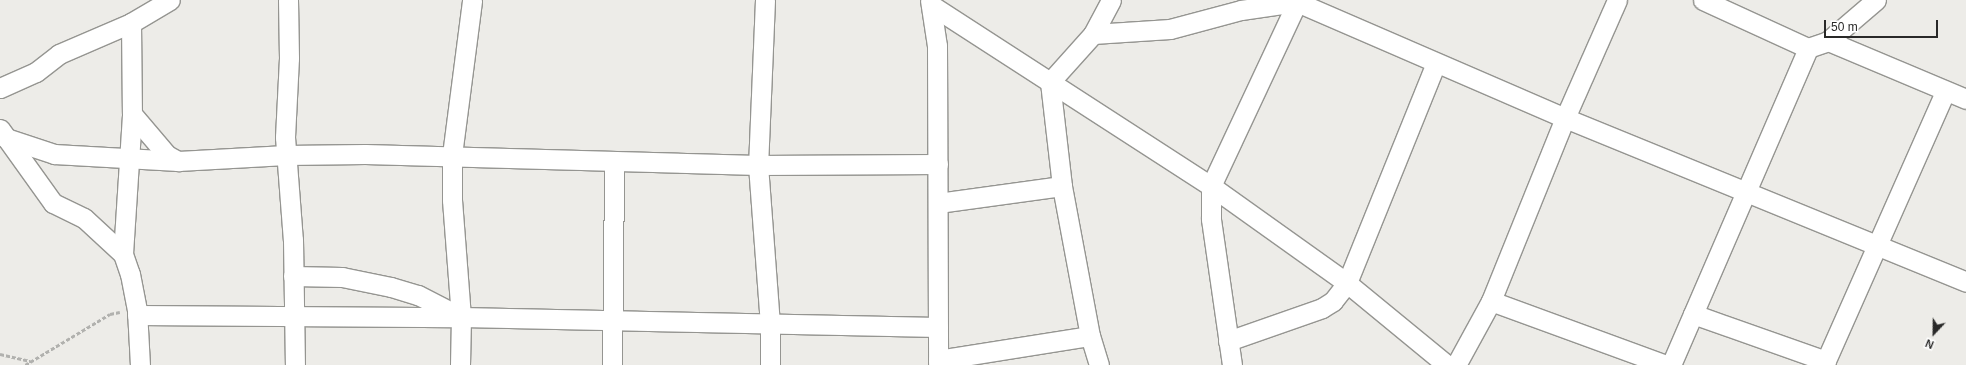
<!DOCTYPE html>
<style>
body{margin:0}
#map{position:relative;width:1966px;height:365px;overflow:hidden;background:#edece8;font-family:Helvetica,sans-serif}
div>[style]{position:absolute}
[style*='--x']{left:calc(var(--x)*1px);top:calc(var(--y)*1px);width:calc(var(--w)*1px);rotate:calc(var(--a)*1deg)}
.path>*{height:2.5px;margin-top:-1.25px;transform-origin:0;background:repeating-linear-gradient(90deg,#b1b1ae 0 4px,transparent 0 6px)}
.roads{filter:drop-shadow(1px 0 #959591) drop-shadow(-1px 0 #959591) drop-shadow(0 1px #959591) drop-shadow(0 -1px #959591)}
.minor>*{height:19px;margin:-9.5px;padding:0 9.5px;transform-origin:9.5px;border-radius:9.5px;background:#fff}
span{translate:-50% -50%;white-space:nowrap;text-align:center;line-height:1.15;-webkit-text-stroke:3px #fff;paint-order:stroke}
.north{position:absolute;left:1914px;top:313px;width:40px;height:40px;-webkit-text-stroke:3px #fff;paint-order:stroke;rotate:202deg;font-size:11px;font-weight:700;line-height:16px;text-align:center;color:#292928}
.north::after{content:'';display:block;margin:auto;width:14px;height:18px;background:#292928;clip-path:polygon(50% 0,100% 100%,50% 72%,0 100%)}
.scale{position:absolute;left:1824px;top:20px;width:114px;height:18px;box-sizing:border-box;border:2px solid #292928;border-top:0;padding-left:5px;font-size:12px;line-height:14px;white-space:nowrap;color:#292928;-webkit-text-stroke:3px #fff;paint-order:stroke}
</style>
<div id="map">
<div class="path">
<i style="--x:0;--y:354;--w:31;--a:13"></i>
<i style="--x:25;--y:365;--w:99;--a:-31"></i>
<i style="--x:110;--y:314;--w:10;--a:-11"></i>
</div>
<div class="roads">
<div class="minor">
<i style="--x:288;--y:0;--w:58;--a:89"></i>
<i style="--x:289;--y:58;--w:79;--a:92.9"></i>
<i style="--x:285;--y:137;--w:103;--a:85.6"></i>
<i style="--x:293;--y:240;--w:125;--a:89.1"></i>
<i style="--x:765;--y:0;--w:165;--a:92.4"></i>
<i style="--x:758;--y:165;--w:159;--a:85.7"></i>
<i style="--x:770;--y:324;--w:41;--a:90"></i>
<i style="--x:930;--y:0;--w:47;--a:81.3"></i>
<i style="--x:937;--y:46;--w:319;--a:89.8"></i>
<i style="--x:1703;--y:0;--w:115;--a:24.6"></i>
<i style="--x:931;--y:5;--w:333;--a:32.9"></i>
<i style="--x:1211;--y:186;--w:167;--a:35.5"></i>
<i style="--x:1347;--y:283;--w:129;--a:39.4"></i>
<i style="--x:131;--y:23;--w:91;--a:89.4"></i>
<i style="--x:132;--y:114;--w:54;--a:49.5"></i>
<i style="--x:167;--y:155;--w:13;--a:29"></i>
<i style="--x:178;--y:161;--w:108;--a:-3.2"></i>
<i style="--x:286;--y:155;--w:79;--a:-0.7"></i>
<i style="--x:365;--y:154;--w:393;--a:1.6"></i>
<i style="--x:758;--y:165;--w:180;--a:-0.3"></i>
<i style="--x:1093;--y:34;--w:38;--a:-62"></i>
<i style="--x:1828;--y:41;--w:150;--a:22.8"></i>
<i style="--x:0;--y:88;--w:39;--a:-24"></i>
<i style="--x:36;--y:72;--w:29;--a:-38"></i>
<i style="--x:59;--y:54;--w:78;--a:-23.3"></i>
<i style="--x:131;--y:23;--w:45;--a:-30.5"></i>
<i style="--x:0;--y:129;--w:91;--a:54.4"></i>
<i style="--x:53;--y:203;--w:34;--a:26"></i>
<i style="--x:84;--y:218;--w:53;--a:42.7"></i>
<i style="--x:123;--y:254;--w:21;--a:71"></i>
<i style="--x:130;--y:274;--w:37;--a:79"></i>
<i style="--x:137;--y:310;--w:55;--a:86.9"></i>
<i style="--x:6;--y:138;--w:51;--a:18.4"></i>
<i style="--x:54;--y:154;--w:124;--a:3.2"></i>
<i style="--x:938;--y:203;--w:125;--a:-7.8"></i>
<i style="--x:123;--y:254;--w:140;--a:-86.3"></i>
<i style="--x:293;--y:276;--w:49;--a:1.2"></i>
<i style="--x:342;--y:277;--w:50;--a:11.5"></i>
<i style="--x:391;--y:287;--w:28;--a:17"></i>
<i style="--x:418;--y:295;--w:48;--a:27.1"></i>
<i style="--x:461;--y:317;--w:477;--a:1.2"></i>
<i style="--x:1491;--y:301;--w:186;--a:20.1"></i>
<i style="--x:1693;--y:314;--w:141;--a:19.5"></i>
<i style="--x:137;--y:315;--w:320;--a:0.4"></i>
<i style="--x:1228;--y:341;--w:100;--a:-19.3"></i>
<i style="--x:1322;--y:308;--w:13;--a:-32"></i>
<i style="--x:1333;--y:301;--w:23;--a:-52"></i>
<i style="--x:1347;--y:283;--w:237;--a:-68"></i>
<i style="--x:938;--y:360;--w:154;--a:-9"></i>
<i style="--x:460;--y:365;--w:48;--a:-88.8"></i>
<i style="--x:461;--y:317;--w:117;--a:-94.4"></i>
<i style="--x:452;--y:200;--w:45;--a:-90"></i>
<i style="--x:452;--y:155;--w:156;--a:-82.6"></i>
<i style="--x:612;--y:365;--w:204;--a:-89.4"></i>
<i style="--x:1099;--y:365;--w:30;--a:-107"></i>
<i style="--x:1090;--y:336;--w:153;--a:-100.6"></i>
<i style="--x:1062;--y:186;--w:105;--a:-96.6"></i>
<i style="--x:1050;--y:82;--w:64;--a:-48.1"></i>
<i style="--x:1093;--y:34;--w:77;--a:-3.7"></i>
<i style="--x:1170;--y:29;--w:73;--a:-15"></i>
<i style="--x:1241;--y:10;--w:57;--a:-8.1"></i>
<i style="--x:1297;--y:2;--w:292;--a:23.4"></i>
<i style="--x:1565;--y:118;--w:433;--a:22.2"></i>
<i style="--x:1232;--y:365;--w:148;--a:-98.2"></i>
<i style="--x:1211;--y:219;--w:33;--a:-90"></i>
<i style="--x:1211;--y:186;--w:205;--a:-64.9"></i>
<i style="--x:1456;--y:365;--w:73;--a:-61.3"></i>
<i style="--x:1491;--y:301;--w:197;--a:-68"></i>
<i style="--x:1565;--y:118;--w:129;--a:-66.2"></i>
<i style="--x:1671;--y:365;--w:345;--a:-66.6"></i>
<i style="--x:1808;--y:48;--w:21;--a:-19"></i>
<i style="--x:1828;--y:41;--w:63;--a:-40.5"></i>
<i style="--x:1824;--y:365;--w:299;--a:-66.1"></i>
</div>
</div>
<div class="north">N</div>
<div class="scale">50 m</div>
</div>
